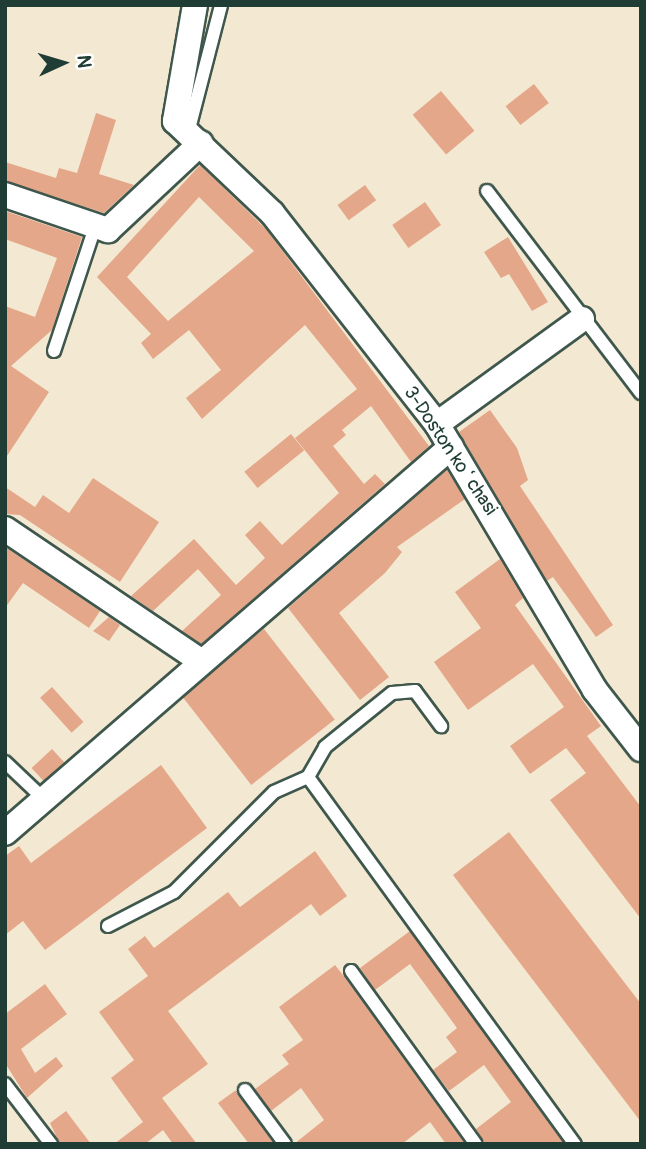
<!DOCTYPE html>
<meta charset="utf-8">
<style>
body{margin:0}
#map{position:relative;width:646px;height:1149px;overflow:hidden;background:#f3e9d2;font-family:Pangolin,sans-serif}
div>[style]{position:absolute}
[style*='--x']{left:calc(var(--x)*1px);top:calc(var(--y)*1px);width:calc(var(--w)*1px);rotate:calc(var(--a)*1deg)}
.building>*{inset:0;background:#e4a78a;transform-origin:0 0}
.roads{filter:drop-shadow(2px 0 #3f574c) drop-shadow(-2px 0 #3f574c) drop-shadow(0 2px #3f574c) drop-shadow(0 -2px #3f574c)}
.lane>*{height:12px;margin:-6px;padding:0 6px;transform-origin:6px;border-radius:6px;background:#fff}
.street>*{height:24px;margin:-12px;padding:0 12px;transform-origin:12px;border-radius:12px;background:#fff}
span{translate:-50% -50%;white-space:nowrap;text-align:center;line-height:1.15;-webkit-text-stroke:5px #fff;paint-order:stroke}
.street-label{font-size:19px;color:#1f3d34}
.frame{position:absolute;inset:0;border:7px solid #1f3d34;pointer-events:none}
.north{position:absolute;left:28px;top:28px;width:70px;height:70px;-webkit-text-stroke:5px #fff;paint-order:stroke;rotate:86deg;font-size:19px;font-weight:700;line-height:28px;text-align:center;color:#1f3d34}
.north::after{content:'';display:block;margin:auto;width:24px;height:32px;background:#1f3d34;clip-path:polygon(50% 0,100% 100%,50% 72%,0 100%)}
</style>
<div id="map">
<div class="building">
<i style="left:534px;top:84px;width:24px;height:36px;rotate:52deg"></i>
<i style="left:441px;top:91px;width:52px;height:37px;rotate:50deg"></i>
<i style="clip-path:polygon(96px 113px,116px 120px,99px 174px,134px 185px,104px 213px,5px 181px,5px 162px,56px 178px,59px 168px,77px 173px)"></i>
<i style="clip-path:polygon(evenodd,200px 165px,266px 229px,429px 446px,411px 462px,371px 406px,342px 430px,346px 435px,333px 446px,364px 484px,375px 474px,385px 484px,201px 644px,182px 631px,221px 595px,198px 569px,153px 611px,131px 596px,194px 539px,236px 585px,265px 558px,245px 535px,260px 521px,282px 545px,339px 493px,295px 438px,357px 389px,305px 325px,202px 419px,186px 398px,221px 370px,189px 330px,153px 359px,141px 343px,151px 334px,97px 277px,200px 165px,199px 197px,254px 251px,168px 321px,127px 277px,199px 197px)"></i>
<i style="left:365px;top:185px;width:19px;height:34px;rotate:54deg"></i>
<i style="left:425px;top:202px;width:28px;height:40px;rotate:55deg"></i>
<i style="clip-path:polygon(5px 211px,82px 237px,52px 330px,11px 366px,49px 392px,5px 459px,5px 306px,35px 317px,57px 258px,5px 239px)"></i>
<i style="clip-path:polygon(508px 237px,548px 302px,532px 311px,509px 274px,501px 278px,484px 252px)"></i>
<i style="clip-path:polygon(490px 410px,517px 448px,528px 480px,520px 486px,613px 625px,596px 637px,553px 577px,547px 581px,459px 432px)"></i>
<i style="left:291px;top:434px;width:21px;height:60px;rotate:51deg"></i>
<i style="clip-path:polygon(447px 470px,465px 499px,397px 547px,402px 552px,385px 573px,339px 613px,389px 677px,360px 700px,288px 608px)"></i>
<i style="clip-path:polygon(93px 478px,159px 522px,120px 582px,20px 515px,5px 514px,5px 487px,35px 507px,43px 495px,69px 513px)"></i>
<i style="clip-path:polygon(5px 547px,100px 611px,89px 628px,23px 583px,5px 608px)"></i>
<i style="clip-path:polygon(500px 559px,523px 598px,515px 605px,601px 726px,587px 736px,641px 807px,641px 919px,550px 800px,586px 773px,566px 748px,530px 774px,510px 746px,564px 707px,533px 664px,468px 710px,434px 662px,481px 628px,455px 592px)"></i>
<i style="clip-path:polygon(109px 617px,120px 625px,109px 641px,93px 631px)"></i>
<i style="left:264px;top:629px;width:115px;height:106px;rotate:52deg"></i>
<i style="left:52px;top:687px;width:47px;height:16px;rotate:48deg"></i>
<i style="left:52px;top:749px;width:18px;height:28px;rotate:47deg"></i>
<i style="clip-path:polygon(161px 765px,207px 828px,45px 950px,23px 921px,5px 935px,5px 856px,19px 846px,31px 863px)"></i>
<i style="clip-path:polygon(509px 832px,641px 1004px,641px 1122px,453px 875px)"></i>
<i style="clip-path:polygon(315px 851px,347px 896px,320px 916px,311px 904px,168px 1011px,208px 1064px,162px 1098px,197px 1144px,173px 1144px,163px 1130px,145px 1144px,114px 1144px,143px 1122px,111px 1078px,134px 1060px,99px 1012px,148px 976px,128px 949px,145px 936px,154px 948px,228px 892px,240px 907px)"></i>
<i style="clip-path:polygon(410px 931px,564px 1144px,485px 1144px,476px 1129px,511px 1102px,484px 1065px,449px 1091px,433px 1070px,457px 1052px,446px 1037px,457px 1028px,410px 964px,375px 990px,360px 968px)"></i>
<i style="clip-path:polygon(335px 965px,346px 979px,465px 1144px,446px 1144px,430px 1122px,402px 1144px,294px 1144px,324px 1120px,301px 1088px,271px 1111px,255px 1089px,289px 1064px,282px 1055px,303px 1040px,279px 1007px)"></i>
<i style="clip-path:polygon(45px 984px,67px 1014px,21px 1049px,35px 1073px,56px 1057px,63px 1066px,27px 1098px,5px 1063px,5px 1014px)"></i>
<i style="clip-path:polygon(236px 1090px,238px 1095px,274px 1144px,249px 1144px,218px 1103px)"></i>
<i style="clip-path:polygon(66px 1111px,91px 1144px,60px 1144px,50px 1123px)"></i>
</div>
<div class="roads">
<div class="lane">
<i style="--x:188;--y:133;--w:132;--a:-75.5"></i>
<i style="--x:487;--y:191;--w:254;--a:52.7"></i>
<i style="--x:54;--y:351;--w:131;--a:-71.7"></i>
<i style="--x:5;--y:762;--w:54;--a:43.5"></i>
<i style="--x:308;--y:777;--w:34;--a:-60"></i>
<i style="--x:325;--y:747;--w:86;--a:-38.9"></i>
<i style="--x:392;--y:693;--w:23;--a:-5"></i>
<i style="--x:415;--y:691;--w:44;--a:53.4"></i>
<i style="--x:108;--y:926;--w:74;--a:-27.3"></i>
<i style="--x:174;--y:892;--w:141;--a:-45"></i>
<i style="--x:274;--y:792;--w:37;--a:-24"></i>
<i style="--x:308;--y:777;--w:454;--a:54"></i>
<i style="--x:351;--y:971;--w:213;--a:54.2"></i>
<i style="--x:5;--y:1084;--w:76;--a:52.5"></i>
<i style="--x:245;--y:1090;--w:67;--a:53.5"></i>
</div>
<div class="street">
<i style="--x:195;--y:5;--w:118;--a:99.8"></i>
<i style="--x:175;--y:121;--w:134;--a:43.5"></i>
<i style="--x:272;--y:213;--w:268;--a:52"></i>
<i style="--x:437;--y:424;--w:309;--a:59.3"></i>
<i style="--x:595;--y:690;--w:75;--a:52.1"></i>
<i style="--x:5;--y:195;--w:109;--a:18.8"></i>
<i style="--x:108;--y:230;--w:127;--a:-43.1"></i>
<i style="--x:437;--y:424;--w:179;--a:-35.9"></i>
<i style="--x:5;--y:529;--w:234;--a:34"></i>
<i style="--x:5;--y:833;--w:590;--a:-40.88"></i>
</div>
</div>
<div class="street-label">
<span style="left:450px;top:451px;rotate:56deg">3-Doston koʻchasi</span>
</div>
<div class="frame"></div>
<div class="north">N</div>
</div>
